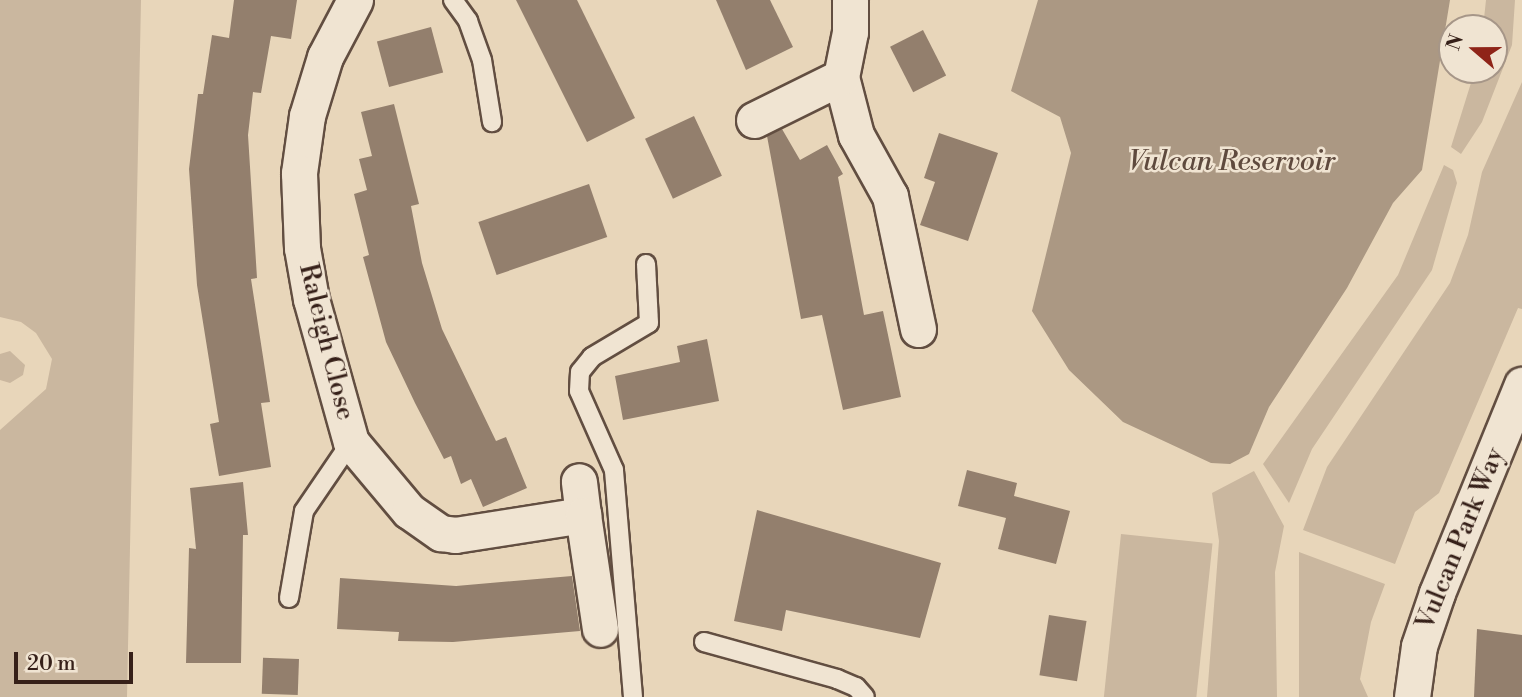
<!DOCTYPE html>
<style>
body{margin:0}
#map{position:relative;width:1522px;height:697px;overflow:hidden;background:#e8d6ba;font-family:"Libre Bodoni",serif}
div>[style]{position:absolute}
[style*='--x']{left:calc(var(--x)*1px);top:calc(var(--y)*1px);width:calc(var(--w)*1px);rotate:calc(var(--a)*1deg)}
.green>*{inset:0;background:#cab79f;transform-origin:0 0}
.water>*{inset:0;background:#ab9883}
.building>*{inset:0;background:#937f6d;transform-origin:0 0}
.roads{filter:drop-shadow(2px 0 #624e41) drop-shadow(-2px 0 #624e41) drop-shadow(0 2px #624e41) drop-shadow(0 -2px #624e41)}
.service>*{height:18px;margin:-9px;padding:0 9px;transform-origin:9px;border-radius:9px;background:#f0e4d2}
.minor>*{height:35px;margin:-17.5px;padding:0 17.5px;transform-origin:17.5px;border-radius:17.5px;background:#f0e4d2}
span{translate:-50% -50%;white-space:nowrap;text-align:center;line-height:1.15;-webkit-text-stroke:5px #f0e4d2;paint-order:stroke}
.street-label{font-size:26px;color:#362019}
.water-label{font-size:28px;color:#5f4a3e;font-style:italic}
.north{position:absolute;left:1438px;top:14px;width:70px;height:70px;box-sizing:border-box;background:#f0e4d2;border:2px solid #a69688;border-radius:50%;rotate:290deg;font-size:19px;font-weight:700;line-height:28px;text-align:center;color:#362019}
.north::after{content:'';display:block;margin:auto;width:24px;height:32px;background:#8f2418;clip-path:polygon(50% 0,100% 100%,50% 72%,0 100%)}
.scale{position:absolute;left:14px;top:652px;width:119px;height:32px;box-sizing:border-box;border:4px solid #362019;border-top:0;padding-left:9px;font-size:21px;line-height:24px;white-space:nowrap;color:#362019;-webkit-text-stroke:5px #f0e4d2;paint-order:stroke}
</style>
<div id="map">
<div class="green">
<i style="clip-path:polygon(0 0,141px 0,127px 697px,0 697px,0 430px,46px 389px,52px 359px,36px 333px,21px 322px,0 317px)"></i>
<i style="clip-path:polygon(1486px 0,1515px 0,1512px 45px,1482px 122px,1461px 154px,1451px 147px,1475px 70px,1494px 70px,1494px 28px,1483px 28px)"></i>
<i style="clip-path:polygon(1522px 82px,1522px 309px,1518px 308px,1439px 493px,1415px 512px,1395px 564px,1303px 530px,1327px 467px,1450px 283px,1468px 235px,1482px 172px)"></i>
<i style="clip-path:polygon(1444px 165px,1453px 170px,1457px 183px,1432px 270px,1312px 449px,1289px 503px,1263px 464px,1398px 275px)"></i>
<i style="clip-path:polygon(10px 351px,25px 365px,23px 375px,10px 383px,0 380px,0 354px)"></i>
<i style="clip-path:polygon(1254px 471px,1284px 526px,1275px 572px,1277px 697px,1207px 697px,1219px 541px,1212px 493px)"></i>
<i style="left:1121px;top:534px;width:92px;height:164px;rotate:6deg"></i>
<i style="clip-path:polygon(1299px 552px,1385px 584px,1371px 622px,1360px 679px,1368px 697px,1299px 697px)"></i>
</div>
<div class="water">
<i style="clip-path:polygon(1038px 0,1450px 0,1422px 170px,1393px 203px,1347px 288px,1269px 407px,1249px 454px,1230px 464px,1211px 463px,1123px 422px,1069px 370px,1032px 311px,1071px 153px,1060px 117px,1011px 91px)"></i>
</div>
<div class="building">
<i style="clip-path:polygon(234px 0,297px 0,291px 39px,271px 36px,261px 93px,253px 92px,248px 135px,257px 278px,251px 279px,270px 402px,261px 403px,271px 467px,219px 476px,210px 424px,219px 422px,197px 285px,189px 169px,198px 94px,203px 94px,212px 35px,229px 38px)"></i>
<i style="clip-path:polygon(516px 0,577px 0,635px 118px,587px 142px)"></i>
<i style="clip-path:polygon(716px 0,770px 0,793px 47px,746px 70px)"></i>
<i style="left:431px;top:27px;width:47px;height:56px;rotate:75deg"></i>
<i style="left:923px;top:30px;width:51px;height:37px;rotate:63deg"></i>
<i style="clip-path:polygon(394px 104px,419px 204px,411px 206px,422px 263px,442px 329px,496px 441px,506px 437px,527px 488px,483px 507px,471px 479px,461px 484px,451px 456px,444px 459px,415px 403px,386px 342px,363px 257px,369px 255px,354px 194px,367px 190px,359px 159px,372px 156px,361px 112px)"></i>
<i style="left:694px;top:116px;width:66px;height:54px;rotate:65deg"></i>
<i style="clip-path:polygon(782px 129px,800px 160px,827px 145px,843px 174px,838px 177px,864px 315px,883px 311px,901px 397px,843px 410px,822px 315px,801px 319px,767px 136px)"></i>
<i style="clip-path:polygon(939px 133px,998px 153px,968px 241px,920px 225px,935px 182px,924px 178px)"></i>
<i style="left:589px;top:184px;width:56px;height:117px;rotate:71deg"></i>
<i style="clip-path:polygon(707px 339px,719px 401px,623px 420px,615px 376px,680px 362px,677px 346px)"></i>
<i style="clip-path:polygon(967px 470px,1017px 483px,1014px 496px,1070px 511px,1056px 564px,998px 549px,1006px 518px,958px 506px)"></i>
<i style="clip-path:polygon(243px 482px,248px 535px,243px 535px,241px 663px,186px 663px,189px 548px,196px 549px,190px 488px)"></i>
<i style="clip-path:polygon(757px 510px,941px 563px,920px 638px,786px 610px,782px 631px,734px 621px)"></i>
<i style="clip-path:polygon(572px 576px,580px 631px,453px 642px,398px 641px,399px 632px,337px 629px,340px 578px,456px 586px)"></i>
<i style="left:1049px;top:615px;width:38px;height:61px;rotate:9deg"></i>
<i style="clip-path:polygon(1477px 629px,1522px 635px,1522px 697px,1474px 697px)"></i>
<i style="left:299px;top:659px;width:36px;height:36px;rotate:92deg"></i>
</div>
<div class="roads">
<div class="service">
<i style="--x:453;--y:0;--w:26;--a:54"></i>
<i style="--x:468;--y:21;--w:41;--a:70.3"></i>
<i style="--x:482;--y:60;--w:63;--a:80.8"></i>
<i style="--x:289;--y:598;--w:88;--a:-80.2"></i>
<i style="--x:304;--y:511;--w:83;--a:-55.7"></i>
<i style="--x:704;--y:642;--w:138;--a:15.5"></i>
<i style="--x:837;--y:679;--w:21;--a:23"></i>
<i style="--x:856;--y:687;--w:13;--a:48"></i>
<i style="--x:633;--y:697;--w:228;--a:-94.8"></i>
<i style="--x:614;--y:470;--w:86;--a:-113.9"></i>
<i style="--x:579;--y:391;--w:19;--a:-87"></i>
<i style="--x:580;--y:372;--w:19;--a:-51"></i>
<i style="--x:592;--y:357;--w:66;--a:-30.8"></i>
<i style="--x:649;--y:323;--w:59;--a:-92.9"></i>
</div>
<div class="minor">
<i style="--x:355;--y:0;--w:64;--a:117.8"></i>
<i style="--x:325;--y:57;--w:62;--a:107"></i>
<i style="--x:307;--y:116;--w:58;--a:98"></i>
<i style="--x:299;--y:173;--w:75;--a:87.7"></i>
<i style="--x:302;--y:248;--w:52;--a:80"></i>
<i style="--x:311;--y:299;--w:148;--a:74.4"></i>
<i style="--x:351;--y:442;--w:90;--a:50"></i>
<i style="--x:409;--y:511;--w:39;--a:35"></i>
<i style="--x:441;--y:533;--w:14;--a:8"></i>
<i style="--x:455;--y:535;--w:130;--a:-8.9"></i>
<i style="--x:583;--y:515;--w:34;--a:-97"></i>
<i style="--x:841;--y:77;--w:60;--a:75.5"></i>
<i style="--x:856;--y:135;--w:70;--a:60.9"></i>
<i style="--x:890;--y:196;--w:136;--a:78.1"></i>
<i style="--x:754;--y:120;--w:97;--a:-26.3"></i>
<i style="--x:841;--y:77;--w:46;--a:-78.7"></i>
<i style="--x:850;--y:32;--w:32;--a:-90"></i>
<i style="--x:583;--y:515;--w:115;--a:81.5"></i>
<i style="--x:1412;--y:697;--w:51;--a:-82.2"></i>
<i style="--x:1419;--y:646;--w:56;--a:-71.2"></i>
<i style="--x:1437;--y:593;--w:225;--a:-67.8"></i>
</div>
</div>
<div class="street-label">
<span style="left:326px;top:342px;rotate:76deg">Raleigh Close</span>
<span style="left:1461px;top:539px;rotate:-68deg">Vulcan Park Way</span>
</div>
<div class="water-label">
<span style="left:1232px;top:162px">Vulcan Reservoir</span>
</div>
<div class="north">N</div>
<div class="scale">20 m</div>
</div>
